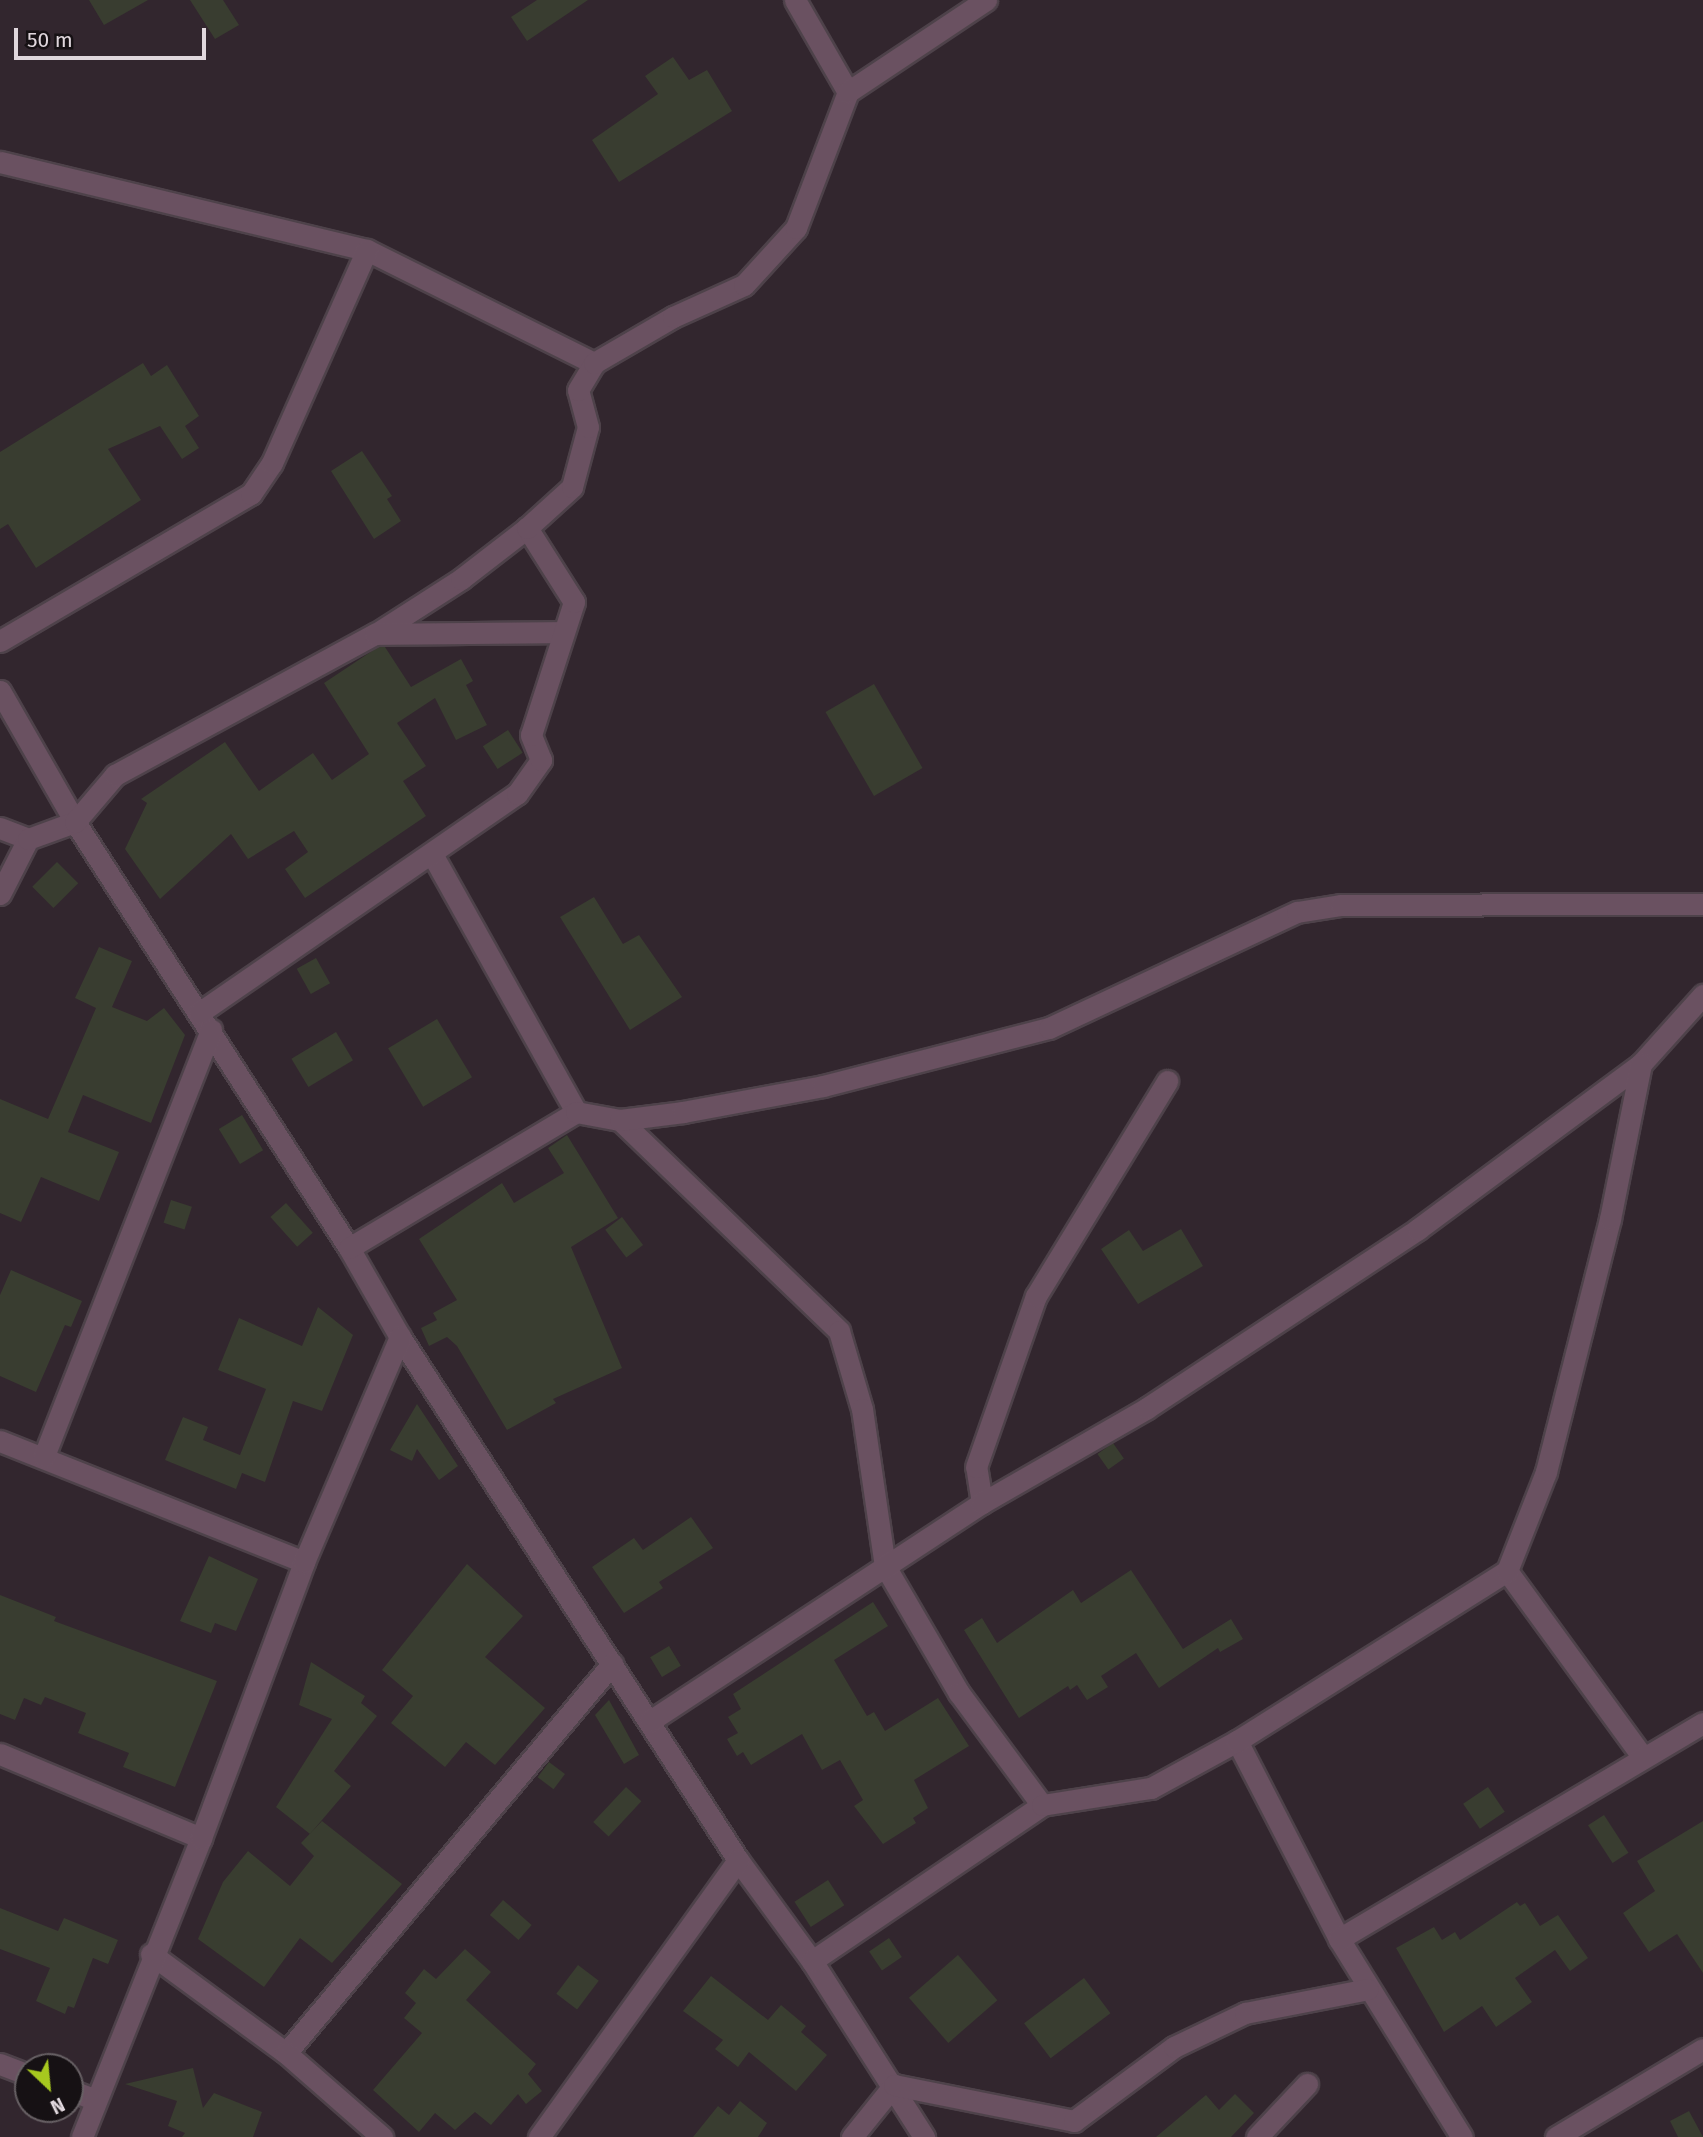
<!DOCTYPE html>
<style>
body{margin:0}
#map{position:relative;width:1703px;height:2137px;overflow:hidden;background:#32262e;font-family:"Fira Sans",sans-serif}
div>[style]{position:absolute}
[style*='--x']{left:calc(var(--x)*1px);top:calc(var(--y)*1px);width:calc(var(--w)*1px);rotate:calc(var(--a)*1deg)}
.building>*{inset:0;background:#393d30;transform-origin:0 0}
.roads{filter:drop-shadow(2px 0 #4e424a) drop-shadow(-2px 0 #4e424a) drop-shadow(0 2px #4e424a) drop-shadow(0 -2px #4e424a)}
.street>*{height:21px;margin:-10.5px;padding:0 10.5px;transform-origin:10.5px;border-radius:10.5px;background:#6a5161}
span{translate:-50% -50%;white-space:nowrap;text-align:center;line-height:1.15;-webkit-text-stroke:7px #161114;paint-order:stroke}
.north{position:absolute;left:14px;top:2053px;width:70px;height:70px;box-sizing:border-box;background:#161114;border:2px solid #676064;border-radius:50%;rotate:154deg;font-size:19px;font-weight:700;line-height:28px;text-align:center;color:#e0d7dd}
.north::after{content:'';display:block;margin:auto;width:24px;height:32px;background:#a7c81f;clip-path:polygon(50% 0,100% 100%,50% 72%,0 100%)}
.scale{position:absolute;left:14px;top:28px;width:192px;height:32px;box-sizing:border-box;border:4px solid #e0d7dd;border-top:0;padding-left:9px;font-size:21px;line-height:24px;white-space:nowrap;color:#e0d7dd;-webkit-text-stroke:5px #161114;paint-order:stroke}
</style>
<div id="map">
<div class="building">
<i style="clip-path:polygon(89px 0,148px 0,104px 25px)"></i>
<i style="clip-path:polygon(190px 0,223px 0,239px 25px,215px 39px)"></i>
<i style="clip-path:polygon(537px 0,588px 0,527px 41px,511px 17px)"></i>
<i style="clip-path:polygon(673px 57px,689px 80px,707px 70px,732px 111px,619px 182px,592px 140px,658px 94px,645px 76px)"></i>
<i style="clip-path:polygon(143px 363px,151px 376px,167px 365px,199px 416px,185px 426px,199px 448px,182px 459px,160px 426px,108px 449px,141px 500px,36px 568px,8px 524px,0 529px,0 452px)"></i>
<i style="clip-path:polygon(362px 451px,392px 496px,387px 499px,401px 521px,374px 539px,331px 471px)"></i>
<i style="clip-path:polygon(378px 647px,385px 647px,411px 687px,461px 659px,473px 681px,466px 685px,487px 725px,456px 740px,435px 698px,397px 723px,426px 766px,403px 781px,426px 816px,305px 898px,285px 869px,308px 852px,294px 831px,248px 859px,231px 834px,160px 899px,125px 849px,147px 803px,141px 799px,225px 742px,259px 791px,313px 753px,332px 780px,369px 754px,324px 683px)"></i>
<i style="left:874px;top:684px;width:97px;height:56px;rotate:60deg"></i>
<i style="left:508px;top:730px;width:27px;height:30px;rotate:57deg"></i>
<i style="left:57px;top:862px;width:30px;height:35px;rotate:45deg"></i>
<i style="clip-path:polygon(594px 897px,623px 944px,639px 935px,682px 997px,630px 1030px,560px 917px)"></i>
<i style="clip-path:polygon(99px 947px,132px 961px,112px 1007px,147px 1021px,164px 1008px,185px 1035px,151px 1123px,83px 1095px,68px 1132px,119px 1152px,99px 1201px,41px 1177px,21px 1222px,0 1213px,0 1099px,48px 1119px,96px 1008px,75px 998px)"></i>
<i style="left:316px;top:958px;width:29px;height:22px;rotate:61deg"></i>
<i style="left:437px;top:1019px;width:68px;height:57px;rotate:59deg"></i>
<i style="left:336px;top:1032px;width:33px;height:52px;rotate:59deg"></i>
<i style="left:242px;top:1115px;width:41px;height:27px;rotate:59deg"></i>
<i style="clip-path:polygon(567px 1135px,618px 1218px,571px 1247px,622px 1368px,553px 1399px,556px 1403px,507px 1430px,457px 1346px,447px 1337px,429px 1346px,421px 1328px,437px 1320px,433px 1313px,457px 1300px,419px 1239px,502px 1183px,514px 1203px,564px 1173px,548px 1148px)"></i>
<i style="left:171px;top:1200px;width:22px;height:24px;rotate:18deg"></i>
<i style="left:286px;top:1203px;width:40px;height:21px;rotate:48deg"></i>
<i style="left:622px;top:1217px;width:35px;height:21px;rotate:53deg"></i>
<i style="clip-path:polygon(1181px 1229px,1203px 1266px,1138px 1304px,1101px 1249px,1129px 1230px,1143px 1251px)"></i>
<i style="clip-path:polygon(11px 1270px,82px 1301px,71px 1327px,65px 1325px,36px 1392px,0 1376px,0 1295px)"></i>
<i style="clip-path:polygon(318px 1307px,353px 1335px,322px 1411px,293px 1401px,265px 1482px,242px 1473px,236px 1489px,165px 1460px,183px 1417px,208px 1427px,203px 1440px,240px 1455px,266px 1389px,218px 1370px,239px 1318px,302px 1346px)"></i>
<i style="clip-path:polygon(417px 1404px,458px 1466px,439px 1480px,417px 1449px,412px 1461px,390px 1450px)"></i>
<i style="left:1113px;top:1443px;width:19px;height:19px;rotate:55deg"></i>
<i style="clip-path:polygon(691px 1517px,713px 1548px,659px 1582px,663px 1588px,624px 1613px,592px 1567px,634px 1538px,643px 1550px)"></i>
<i style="clip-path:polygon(209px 1556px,258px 1579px,236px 1631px,215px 1623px,211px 1633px,180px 1621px)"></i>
<i style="clip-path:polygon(467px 1564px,523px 1616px,485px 1657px,545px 1708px,495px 1765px,466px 1742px,445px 1767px,391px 1723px,413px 1696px,382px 1670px)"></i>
<i style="clip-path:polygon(1131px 1570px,1183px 1649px,1231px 1619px,1243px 1639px,1220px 1652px,1218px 1648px,1159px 1688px,1136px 1653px,1101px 1676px,1108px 1687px,1087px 1700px,1077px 1685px,1070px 1690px,1068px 1686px,1019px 1718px,964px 1630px,982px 1618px,997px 1643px,1073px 1590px,1081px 1603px)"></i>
<i style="clip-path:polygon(0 1595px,56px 1617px,54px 1621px,217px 1681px,175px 1787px,123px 1767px,129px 1753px,78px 1733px,86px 1713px,45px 1697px,41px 1705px,24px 1698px,15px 1720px,0 1714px)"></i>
<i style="clip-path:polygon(873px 1602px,888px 1626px,834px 1660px,867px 1716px,874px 1712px,885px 1731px,938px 1698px,969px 1746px,914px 1780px,928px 1808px,913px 1818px,916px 1823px,883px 1844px,854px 1806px,863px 1800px,840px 1760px,822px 1770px,802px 1734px,751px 1765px,743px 1752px,737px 1756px,727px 1739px,738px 1733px,728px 1717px,741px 1709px,733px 1694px)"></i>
<i style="left:669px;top:1646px;width:23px;height:22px;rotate:59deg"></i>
<i style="clip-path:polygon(311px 1662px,365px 1696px,361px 1703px,377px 1716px,334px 1771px,351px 1786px,310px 1834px,276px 1807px,332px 1719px,299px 1705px)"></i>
<i style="clip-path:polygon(609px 1700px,639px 1755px,624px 1764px,595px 1715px)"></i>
<i style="left:549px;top:1762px;width:20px;height:19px;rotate:37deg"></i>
<i style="left:626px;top:1787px;width:21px;height:48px;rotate:43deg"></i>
<i style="left:1488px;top:1787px;width:30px;height:30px;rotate:56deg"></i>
<i style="left:1604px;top:1815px;width:45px;height:19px;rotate:57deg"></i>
<i style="clip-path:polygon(322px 1821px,402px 1884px,332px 1963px,300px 1938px,264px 1987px,198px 1939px,223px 1882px,248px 1851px,290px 1886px,314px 1856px,301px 1843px)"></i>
<i style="clip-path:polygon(1703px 1821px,1703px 1973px,1677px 1934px,1649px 1952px,1623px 1913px,1655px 1891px,1637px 1861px)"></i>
<i style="left:828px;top:1880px;width:30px;height:40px;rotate:57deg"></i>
<i style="left:503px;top:1900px;width:38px;height:20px;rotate:41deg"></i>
<i style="clip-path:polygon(1517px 1902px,1520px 1906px,1525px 1903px,1540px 1926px,1558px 1915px,1588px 1958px,1570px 1971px,1555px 1950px,1515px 1978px,1532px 2002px,1496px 2027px,1482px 2006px,1444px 2032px,1396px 1948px,1434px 1927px,1442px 1940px,1455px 1932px,1460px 1940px)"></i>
<i style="clip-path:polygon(0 1908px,58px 1931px,64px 1918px,118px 1940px,108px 1964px,93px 1958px,74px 2008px,68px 2006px,65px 2014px,36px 2001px,50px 1968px,0 1949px)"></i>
<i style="left:889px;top:1938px;width:23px;height:24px;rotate:56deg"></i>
<i style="clip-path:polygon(465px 1949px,491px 1972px,466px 2000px,536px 2064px,528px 2074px,542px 2091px,526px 2104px,518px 2094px,491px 2125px,475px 2112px,455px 2130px,435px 2113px,419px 2132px,373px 2090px,422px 2033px,404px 2018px,416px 2003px,405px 1993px,424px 1969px,436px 1979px)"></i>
<i style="left:958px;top:1955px;width:60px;height:65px;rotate:49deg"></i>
<i style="left:578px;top:1965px;width:26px;height:36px;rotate:37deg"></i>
<i style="clip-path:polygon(711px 1976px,768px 2020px,781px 2005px,806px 2026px,801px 2032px,827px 2055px,796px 2091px,749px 2052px,738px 2067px,715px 2049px,723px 2040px,683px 2011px)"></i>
<i style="left:1084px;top:1978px;width:44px;height:75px;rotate:53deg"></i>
<i style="clip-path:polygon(193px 2068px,203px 2108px,214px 2093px,262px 2112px,253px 2137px,182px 2137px,185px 2133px,168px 2126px,177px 2101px,125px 2084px)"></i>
<i style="clip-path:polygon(1235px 2094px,1254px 2113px,1231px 2137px,1156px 2137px,1206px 2095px,1219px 2110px)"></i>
<i style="clip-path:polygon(740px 2101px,767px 2123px,758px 2137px,693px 2137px,718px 2106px,729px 2115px)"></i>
<i style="clip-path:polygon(1689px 2111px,1703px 2137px,1678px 2137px,1670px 2121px)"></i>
</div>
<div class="roads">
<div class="street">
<i style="--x:795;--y:0;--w:106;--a:60.1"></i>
<i style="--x:0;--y:162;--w:377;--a:13.5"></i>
<i style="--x:367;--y:250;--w:254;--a:26.5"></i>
<i style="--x:377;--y:633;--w:100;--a:-32.7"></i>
<i style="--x:461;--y:579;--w:83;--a:-37.7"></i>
<i style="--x:0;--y:641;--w:291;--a:-30.4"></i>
<i style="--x:251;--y:494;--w:37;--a:-56"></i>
<i style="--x:272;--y:463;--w:233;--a:-66"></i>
<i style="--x:0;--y:691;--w:151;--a:60.2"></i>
<i style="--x:75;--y:822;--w:507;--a:57.25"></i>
<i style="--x:349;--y:1248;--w:103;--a:60.2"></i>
<i style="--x:400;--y:1337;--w:623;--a:57.13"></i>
<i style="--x:738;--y:1860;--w:125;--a:53.8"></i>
<i style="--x:812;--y:1961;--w:209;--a:57.5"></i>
<i style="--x:0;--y:828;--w:30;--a:21"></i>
<i style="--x:432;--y:854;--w:295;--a:60.8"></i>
<i style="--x:0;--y:894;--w:62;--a:-63"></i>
<i style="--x:28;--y:839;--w:50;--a:-19.9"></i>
<i style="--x:75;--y:822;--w:62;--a:-49.6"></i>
<i style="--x:115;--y:775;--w:296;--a:-28.5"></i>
<i style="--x:375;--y:634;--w:188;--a:-0.6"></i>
<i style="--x:199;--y:1013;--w:386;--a:-34.6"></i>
<i style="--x:517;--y:794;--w:42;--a:-54.8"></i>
<i style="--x:541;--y:760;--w:27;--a:-112"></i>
<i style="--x:531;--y:735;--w:140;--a:-72.1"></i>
<i style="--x:574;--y:602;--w:88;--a:-122.4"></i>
<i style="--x:527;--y:528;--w:61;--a:-42.3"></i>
<i style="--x:572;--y:487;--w:62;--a:-75.1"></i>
<i style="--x:588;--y:427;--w:38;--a:-105"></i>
<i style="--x:578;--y:390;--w:31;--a:-59"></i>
<i style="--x:594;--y:363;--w:91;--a:-30.2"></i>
<i style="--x:673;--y:317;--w:78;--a:-24.3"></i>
<i style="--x:744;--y:285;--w:77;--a:-47.6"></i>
<i style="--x:796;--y:228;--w:146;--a:-69.1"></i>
<i style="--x:848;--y:92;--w:166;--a:-33.7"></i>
<i style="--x:620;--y:1120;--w:304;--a:43.9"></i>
<i style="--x:839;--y:1331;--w:81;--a:73.6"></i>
<i style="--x:862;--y:1409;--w:159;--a:81.7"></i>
<i style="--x:885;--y:1566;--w:147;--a:59.8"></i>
<i style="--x:959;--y:1693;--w:139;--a:53.5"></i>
<i style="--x:349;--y:1248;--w:265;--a:-30.9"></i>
<i style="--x:576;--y:1112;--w:45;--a:10.3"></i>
<i style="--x:620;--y:1120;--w:64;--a:-7.2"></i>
<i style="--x:683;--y:1112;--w:142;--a:-10.5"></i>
<i style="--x:823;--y:1086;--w:233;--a:-14.4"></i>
<i style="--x:1049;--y:1028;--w:274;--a:-25.1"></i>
<i style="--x:1297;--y:912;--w:45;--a:-9"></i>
<i style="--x:1341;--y:905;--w:362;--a:-0.2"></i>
<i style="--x:0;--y:1441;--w:327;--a:21.7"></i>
<i style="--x:44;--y:1456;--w:458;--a:-68.6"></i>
<i style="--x:982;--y:1503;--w:36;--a:-99"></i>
<i style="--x:976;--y:1467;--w:181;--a:-70.7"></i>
<i style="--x:1036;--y:1296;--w:252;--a:-58.6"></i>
<i style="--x:1507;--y:1571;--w:229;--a:53.9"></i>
<i style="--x:650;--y:1721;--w:397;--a:-33.3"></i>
<i style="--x:982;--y:1503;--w:190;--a:-29.9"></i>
<i style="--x:1147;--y:1408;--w:325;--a:-33.4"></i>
<i style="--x:1418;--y:1229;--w:277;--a:-36.5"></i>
<i style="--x:1641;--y:1064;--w:93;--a:-48.1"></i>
<i style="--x:1237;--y:1741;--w:223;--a:62.7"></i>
<i style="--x:1339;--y:1939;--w:233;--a:58.2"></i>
<i style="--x:0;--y:1754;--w:218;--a:22.7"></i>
<i style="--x:1339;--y:1939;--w:423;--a:-30.7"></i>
<i style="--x:151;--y:1954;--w:167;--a:36.3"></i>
<i style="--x:286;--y:2053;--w:508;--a:-50.04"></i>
<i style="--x:812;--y:1961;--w:278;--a:-34.1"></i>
<i style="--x:1042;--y:1805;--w:110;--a:-8.9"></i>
<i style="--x:1151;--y:1788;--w:98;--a:-28.7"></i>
<i style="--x:1237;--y:1741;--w:319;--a:-32.2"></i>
<i style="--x:1507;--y:1571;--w:106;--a:-68.5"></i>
<i style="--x:1546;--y:1472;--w:261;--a:-75.8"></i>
<i style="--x:1610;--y:1219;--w:158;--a:-78.7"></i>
<i style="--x:286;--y:2053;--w:128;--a:41.2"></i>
<i style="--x:0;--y:2064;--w:30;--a:21"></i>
<i style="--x:70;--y:2090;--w:28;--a:21"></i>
<i style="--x:82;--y:2137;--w:322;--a:-68.3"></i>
<i style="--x:201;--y:1838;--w:295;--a:-69.5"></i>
<i style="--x:304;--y:1562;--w:245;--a:-66.9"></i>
<i style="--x:539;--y:2137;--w:341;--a:-54.3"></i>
<i style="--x:852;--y:2137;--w:67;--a:-51.1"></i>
<i style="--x:894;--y:2085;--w:184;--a:11.3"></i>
<i style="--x:1074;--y:2121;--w:124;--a:-36.5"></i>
<i style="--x:1174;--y:2047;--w:79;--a:-25.6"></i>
<i style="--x:1245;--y:2013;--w:125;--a:-11"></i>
<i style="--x:1257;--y:2137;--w:73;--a:-46.7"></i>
<i style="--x:1556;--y:2137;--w:171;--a:-30.9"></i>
</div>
</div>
<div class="north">N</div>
<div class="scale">50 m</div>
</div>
